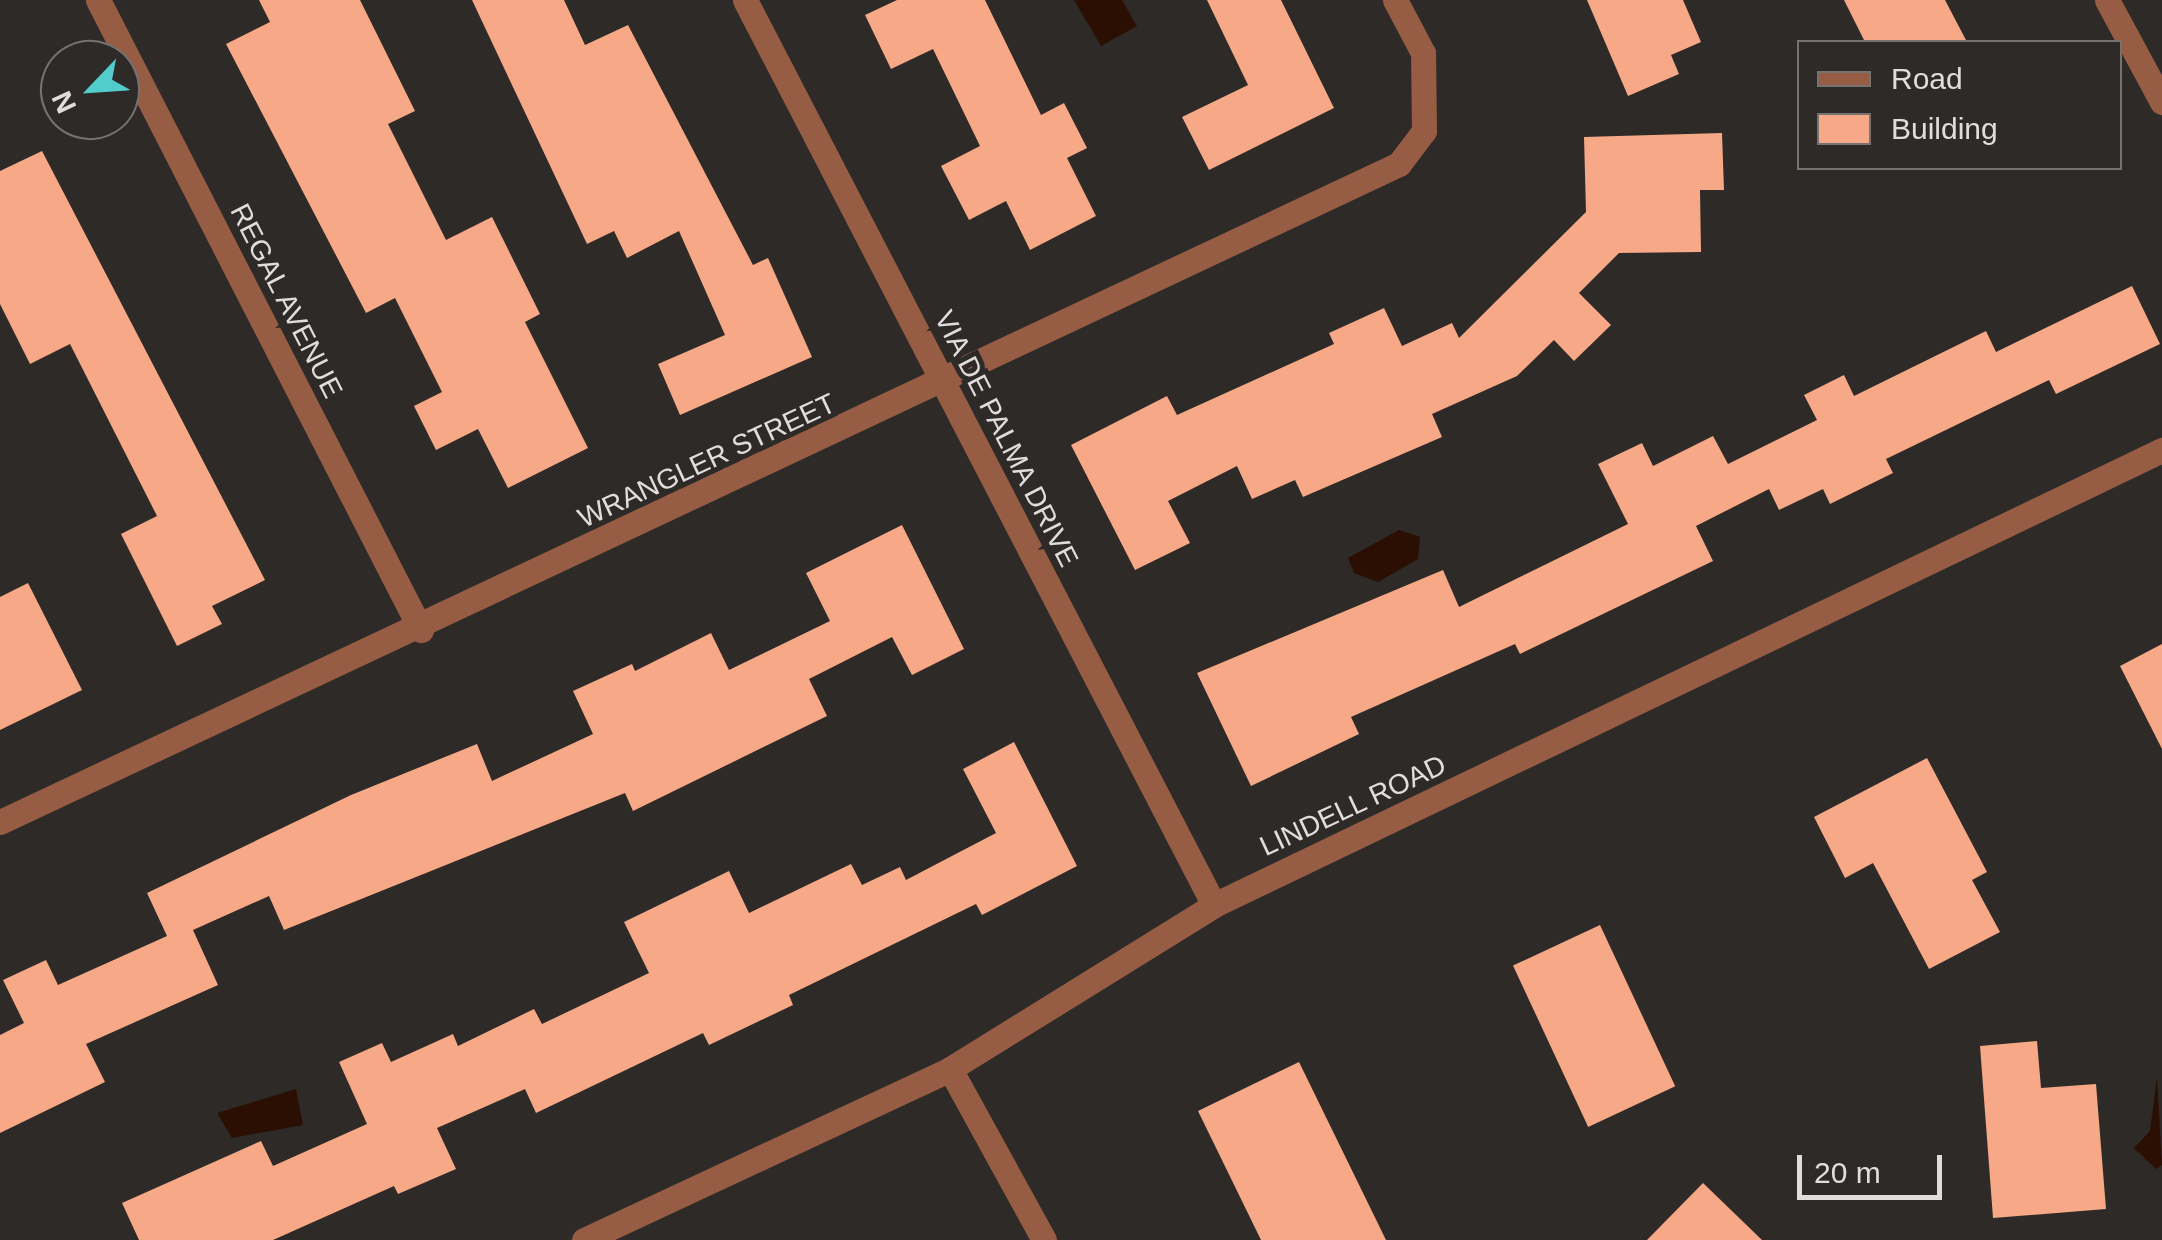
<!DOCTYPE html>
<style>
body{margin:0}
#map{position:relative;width:2162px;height:1240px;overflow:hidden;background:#2e2a28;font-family:Helvetica,sans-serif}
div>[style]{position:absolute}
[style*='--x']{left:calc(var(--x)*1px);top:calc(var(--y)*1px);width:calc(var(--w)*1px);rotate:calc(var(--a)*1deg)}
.water>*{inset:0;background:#2b0f03}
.building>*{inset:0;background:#f7a987;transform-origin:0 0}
.minor>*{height:25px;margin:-12.5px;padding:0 12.5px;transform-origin:12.5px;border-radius:12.5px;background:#975d44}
span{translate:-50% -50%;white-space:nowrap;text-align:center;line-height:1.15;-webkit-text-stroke:10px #2e2a28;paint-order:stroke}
.street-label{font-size:28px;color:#e0dddc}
.legend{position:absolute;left:1797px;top:40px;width:325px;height:130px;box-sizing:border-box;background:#2e2a28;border:2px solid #757270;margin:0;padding:12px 18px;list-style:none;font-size:30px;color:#e0dddc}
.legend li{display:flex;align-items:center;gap:20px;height:50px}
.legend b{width:50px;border:2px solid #757270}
.north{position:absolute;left:40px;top:40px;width:100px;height:100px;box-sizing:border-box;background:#2e2a28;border:2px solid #757270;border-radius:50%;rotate:245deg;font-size:28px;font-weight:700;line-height:40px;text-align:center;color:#e0dddc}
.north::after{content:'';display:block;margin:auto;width:35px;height:45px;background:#52cdcc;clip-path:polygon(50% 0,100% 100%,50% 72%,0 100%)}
.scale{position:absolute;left:1797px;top:1155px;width:145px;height:45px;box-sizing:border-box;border:5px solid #e0dddc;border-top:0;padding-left:12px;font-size:30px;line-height:35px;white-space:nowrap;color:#e0dddc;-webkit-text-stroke:8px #2e2a28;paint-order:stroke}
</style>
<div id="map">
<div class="water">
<i style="clip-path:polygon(1074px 0,1122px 0,1137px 26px,1101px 46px)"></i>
<i style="clip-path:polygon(1399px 530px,1420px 537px,1418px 559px,1378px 582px,1354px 573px,1348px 558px)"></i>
<i style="clip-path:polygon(2157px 1077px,2162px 1165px,2156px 1169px,2134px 1148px,2150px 1131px)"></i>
<i style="clip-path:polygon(296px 1089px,303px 1125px,232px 1138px,217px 1113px)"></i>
</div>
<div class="building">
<i style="clip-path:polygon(259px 0,360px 0,415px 111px,388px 124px,446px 240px,492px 217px,540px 314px,525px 322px,588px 448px,508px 488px,478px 429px,436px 450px,414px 406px,442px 392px,395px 298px,366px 313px,226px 44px,270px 22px)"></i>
<i style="clip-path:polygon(472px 0,564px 0,585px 45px,628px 25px,753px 265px,768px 258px,812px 357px,680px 415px,658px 364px,725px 335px,679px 231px,627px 258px,614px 231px,587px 244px)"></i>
<i style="clip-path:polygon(897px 0,985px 0,1041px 115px,1064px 103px,1087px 148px,1067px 158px,1096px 216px,1030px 250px,1006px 201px,969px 220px,941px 166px,980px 146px,933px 49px,891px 69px,865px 15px)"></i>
<i style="clip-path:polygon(1207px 0,1281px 0,1334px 108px,1209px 170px,1182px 117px,1248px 85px)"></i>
<i style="clip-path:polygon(1587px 0,1683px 0,1701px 42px,1671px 55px,1679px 74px,1628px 96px)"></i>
<i style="clip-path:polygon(1844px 0,1945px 0,1967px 42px,1865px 42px)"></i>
<i style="clip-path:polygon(1722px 133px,1724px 190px,1700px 190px,1701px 252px,1619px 253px,1579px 293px,1611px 325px,1574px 361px,1554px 340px,1517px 376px,1432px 414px,1442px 437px,1303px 497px,1295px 480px,1252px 499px,1237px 466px,1168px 501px,1190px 543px,1135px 570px,1071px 445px,1167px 396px,1177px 415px,1334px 344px,1329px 333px,1384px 308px,1402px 346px,1452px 323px,1459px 338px,1586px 212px,1584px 137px)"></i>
<i style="clip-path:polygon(42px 151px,265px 580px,212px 606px,222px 624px,177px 646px,121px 534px,157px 516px,70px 344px,30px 364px,0 304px,0 171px)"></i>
<i style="clip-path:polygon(2132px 286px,2160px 344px,2056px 394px,2049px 380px,1886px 459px,1893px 473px,1830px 504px,1823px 489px,1779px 510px,1769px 489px,1696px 526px,1713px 561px,1520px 654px,1515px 644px,1351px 717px,1359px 734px,1251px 786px,1197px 673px,1443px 570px,1459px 607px,1628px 524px,1598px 464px,1642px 443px,1653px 466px,1713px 436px,1728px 464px,1817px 420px,1804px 395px,1844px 375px,1854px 396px,1986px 331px,1996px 352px)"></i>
<i style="clip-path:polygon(902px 525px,964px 649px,912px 675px,892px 637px,809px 679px,827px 716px,633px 811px,625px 793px,284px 930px,269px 896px,193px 930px,218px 985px,86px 1044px,105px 1082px,0 1133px,0 1035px,24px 1023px,3px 980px,46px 960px,58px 985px,167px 936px,147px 893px,351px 795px,477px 744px,492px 781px,593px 734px,573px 691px,632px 664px,635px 671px,711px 633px,729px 670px,830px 621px,806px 573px)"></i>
<i style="clip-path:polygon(28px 583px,82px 690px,0 730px,0 597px)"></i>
<i style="clip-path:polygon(2162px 644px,2162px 749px,2120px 666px)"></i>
<i style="clip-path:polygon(1014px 742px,1077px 866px,982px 915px,976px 904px,789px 995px,793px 1005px,709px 1045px,703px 1033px,536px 1113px,525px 1089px,437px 1128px,456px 1169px,398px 1194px,394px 1186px,273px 1240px,139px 1240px,122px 1203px,261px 1141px,273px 1166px,367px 1124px,339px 1062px,382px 1043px,391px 1062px,453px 1034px,458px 1046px,534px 1009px,542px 1024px,649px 973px,624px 922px,729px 871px,749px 913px,851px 864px,862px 885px,900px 867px,906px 880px,996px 833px,963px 769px)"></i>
<i style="clip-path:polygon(1927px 758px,1987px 872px,1972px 880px,2000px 932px,1929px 969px,1873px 863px,1845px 878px,1814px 817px)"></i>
<i style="left:1600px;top:925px;width:178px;height:96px;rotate:65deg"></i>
<i style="clip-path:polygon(2037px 1041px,2041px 1088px,2096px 1084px,2106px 1209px,1993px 1218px,1980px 1046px)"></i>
<i style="clip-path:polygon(1299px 1062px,1386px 1240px,1261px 1240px,1198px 1111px)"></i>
<i style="clip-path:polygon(1703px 1183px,1762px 1240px,1647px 1240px)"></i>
</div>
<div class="minor">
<i style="--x:98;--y:0;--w:708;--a:62.86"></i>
<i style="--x:745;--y:0;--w:1019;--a:62.61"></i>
<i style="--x:2107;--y:0;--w:116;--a:61.7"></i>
<i style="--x:0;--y:822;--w:1546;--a:-25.19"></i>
<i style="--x:1399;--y:164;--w:41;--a:-52.9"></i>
<i style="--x:1424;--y:131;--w:78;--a:-90.7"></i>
<i style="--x:1423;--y:53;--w:60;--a:-117.8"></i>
<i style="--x:950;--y:1069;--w:195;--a:61.2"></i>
<i style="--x:584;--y:1240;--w:404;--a:-25"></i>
<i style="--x:950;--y:1069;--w:311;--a:-31.8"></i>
<i style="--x:1214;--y:905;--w:1052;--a:-25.64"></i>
</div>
<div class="street-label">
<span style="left:286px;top:301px;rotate:63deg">REGAL AVENUE</span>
<span style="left:1006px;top:439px;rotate:63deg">VIA DE PALMA DRIVE</span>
<span style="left:707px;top:461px;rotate:-25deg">WRANGLER STREET</span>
<span style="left:1353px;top:806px;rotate:-25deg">LINDELL ROAD</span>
</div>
<ul class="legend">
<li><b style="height:12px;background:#975d44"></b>Road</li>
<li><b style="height:28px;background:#f7a987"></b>Building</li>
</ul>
<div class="north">N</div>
<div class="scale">20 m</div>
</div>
